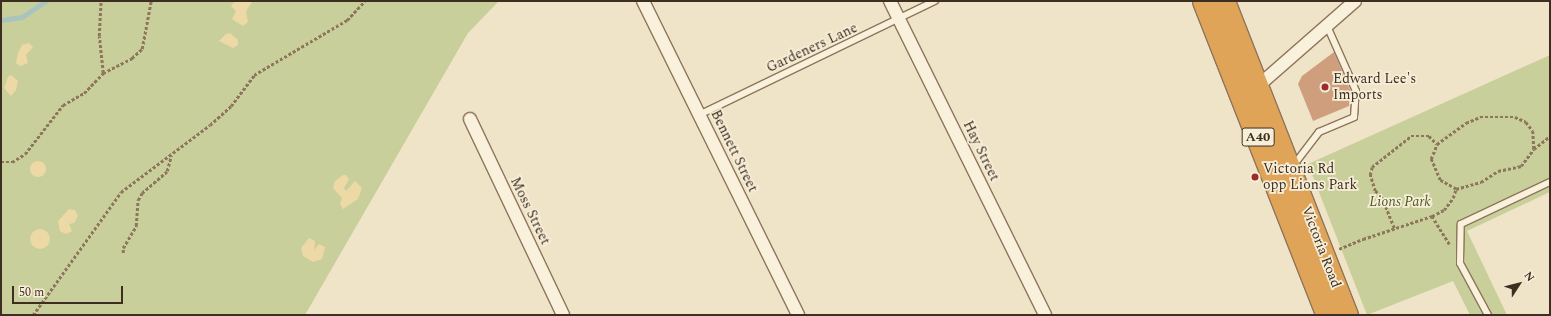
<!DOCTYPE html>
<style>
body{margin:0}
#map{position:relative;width:1551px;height:316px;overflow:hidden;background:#f0e4c8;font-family:Spectral,serif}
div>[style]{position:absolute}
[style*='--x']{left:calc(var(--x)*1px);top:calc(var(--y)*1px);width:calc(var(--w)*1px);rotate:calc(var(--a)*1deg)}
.green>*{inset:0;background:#c9cf9b}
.sand>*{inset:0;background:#ecd9a5}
.round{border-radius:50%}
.stream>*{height:4.5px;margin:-2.25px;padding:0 2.25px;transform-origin:2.25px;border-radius:2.25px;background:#a9c4bc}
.building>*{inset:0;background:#cf9f7d}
.path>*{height:2.5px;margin-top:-1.25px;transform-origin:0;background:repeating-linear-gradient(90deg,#8d765c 0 3px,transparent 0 5px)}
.roads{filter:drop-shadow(1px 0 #8d765c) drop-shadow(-1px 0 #8d765c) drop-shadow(0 1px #8d765c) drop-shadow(0 -1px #8d765c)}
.lane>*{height:6px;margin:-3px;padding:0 3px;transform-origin:3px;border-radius:3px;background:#faf1dc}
.street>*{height:12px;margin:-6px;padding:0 6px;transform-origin:6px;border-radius:6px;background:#faf1dc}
.highway>*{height:21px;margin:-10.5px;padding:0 10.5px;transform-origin:10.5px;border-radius:10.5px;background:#e0a458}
.dots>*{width:11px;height:11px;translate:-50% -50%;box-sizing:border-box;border:2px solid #f7eed8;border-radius:50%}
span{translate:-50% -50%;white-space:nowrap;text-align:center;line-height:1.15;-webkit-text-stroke:3.5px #f7eed8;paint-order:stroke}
.shield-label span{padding:1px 3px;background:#f7eed8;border:1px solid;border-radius:3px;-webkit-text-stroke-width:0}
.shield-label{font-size:13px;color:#3d2e20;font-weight:700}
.street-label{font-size:14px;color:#3d2e20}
.poi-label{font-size:14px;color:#3d2e20}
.left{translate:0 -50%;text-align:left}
.park-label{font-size:14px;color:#4d5a26;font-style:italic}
.frame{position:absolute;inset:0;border:2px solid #3d2e20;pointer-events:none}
.north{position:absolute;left:1499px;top:264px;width:40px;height:40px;-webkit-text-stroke:3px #f7eed8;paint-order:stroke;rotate:54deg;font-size:11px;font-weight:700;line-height:16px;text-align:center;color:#3d2e20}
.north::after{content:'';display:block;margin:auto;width:14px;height:18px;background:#3d2e20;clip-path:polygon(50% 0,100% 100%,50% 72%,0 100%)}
.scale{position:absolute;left:12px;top:286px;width:111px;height:18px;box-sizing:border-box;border:2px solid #3d2e20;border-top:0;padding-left:5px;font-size:12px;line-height:14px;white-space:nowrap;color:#3d2e20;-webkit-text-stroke:3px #f7eed8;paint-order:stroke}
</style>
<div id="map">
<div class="green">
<i style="clip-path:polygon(1px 1px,499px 1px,468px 33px,305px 315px,1px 315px)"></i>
<i style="clip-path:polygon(1550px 55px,1550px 192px,1467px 231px,1507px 315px,1470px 315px,1453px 281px,1367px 315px,1308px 164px)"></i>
</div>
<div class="sand">
<i style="clip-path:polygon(235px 1px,252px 2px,246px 11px,248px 22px,243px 26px,232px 19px,236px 11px,231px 6px)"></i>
<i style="clip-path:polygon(230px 33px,238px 40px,238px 45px,233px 48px,219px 41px,226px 34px)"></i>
<i style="clip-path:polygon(29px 43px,33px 47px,26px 55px,28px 63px,20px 66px,16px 63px,18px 53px,22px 45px)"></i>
<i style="clip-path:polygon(11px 75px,18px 81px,16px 90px,11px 96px,4px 88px,8px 77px)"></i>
<i class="round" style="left:30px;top:161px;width:16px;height:16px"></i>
<i style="clip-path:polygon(343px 175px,346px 175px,349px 179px,344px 188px,346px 191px,355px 181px,362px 188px,358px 199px,343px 209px,340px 204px,342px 198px,333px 188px,335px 181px)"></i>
<i style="clip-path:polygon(69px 209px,75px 210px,78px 216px,74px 223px,69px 224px,72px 231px,66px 234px,60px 231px,58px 221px)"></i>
<i class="round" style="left:30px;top:229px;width:20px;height:20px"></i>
<i style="clip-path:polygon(309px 238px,315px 241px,314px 250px,319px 244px,325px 247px,322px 259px,313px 262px,303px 256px,301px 248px)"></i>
</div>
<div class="stream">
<i style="--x:1;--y:20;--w:21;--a:-8"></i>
<i style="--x:22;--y:17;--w:29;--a:-34"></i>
</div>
<div class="building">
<i style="clip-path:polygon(1334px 52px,1351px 92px,1349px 106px,1313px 121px,1298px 84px,1302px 76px)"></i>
</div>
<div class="path">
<i style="--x:103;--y:73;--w:33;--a:-27"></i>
<i style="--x:132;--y:58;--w:13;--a:-42"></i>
<i style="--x:142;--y:49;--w:49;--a:-79.4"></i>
<i style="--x:1;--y:162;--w:11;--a:0"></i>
<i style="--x:12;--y:162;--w:15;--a:-32"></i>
<i style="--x:25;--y:154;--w:62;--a:-52.2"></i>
<i style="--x:63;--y:105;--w:24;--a:-30"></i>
<i style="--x:84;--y:93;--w:28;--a:-46"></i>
<i style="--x:103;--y:73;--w:37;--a:-96"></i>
<i style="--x:99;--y:36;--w:35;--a:-87"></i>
<i style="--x:1456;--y:189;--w:18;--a:-151"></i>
<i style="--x:1440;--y:180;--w:23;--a:-113"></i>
<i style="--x:1431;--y:159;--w:16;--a:-68"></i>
<i style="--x:1437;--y:144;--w:36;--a:-36"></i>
<i style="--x:1466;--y:123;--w:15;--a:-23"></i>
<i style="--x:1480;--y:117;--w:35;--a:0"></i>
<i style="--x:1515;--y:117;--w:12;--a:24"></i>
<i style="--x:1526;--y:122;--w:11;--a:52"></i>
<i style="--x:1533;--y:131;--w:18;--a:87"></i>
<i style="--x:1432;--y:216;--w:13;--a:-27"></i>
<i style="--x:1444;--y:210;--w:15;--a:-53"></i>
<i style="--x:1453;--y:198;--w:9;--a:-72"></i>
<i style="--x:1456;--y:189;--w:26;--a:-16"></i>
<i style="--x:1481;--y:182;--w:20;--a:-33"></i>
<i style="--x:1498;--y:171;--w:24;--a:-12"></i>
<i style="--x:1521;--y:166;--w:21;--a:-53"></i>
<i style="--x:1534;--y:149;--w:21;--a:-39"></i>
<i style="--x:1394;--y:228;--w:35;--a:-112"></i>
<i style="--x:1381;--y:196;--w:8;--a:-140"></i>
<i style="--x:1375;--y:191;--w:17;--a:-107"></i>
<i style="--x:1370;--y:175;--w:8;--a:-76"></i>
<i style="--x:1372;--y:167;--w:50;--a:-38.5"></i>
<i style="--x:1411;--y:136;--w:18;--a:0"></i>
<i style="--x:1429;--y:136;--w:11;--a:45"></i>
<i style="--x:1339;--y:249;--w:26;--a:-23"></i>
<i style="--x:1363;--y:239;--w:73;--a:-18.4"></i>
<i style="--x:1432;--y:216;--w:34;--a:58"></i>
<i style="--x:123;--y:253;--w:5;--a:-90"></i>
<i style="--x:123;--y:248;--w:26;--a:-59"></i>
<i style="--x:136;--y:226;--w:26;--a:-86"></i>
<i style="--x:138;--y:200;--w:8;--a:-60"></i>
<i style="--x:142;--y:193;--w:33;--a:-41"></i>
<i style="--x:167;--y:171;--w:16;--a:-75"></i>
<i style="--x:33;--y:315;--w:151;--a:-54.4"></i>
<i style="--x:121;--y:192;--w:111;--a:-37"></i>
<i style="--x:210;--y:125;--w:28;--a:-42"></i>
<i style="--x:231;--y:106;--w:39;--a:-53"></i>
<i style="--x:254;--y:75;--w:108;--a:-30.6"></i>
<i style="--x:347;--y:20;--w:26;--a:-47"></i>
</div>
<div class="roads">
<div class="lane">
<i style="--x:699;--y:115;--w:262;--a:-25.8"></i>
<i style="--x:1293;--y:166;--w:43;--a:-52.6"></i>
<i style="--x:1319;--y:132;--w:38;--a:-23"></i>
<i style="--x:1354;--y:117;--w:26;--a:-86"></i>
<i style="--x:1356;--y:91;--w:71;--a:-114"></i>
<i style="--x:1488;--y:315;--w:59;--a:-118.3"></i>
<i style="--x:1460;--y:263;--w:39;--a:-89"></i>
<i style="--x:1461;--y:224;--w:98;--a:-25.3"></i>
</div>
<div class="street">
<i style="--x:643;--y:1;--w:350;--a:63.7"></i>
<i style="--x:890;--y:1;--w:350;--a:63.7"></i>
<i style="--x:1258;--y:86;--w:129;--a:-41.2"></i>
<i style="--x:470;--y:119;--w:217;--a:64.6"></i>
</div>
<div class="highway">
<i style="--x:1203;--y:1;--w:338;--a:68.5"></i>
<i style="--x:1224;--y:1;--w:337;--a:68.6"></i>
</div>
</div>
<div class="dots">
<i style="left:1325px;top:87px;background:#9e2a2b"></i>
<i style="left:1255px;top:177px;background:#9e2a2b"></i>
</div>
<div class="shield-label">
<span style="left:1258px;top:137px">A40</span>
</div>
<div class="street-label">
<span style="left:812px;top:48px;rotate:-25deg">Gardeners Lane</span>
<span style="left:734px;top:151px;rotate:64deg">Bennett Street</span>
<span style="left:981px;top:151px;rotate:64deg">Hay Street</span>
<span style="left:530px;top:211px;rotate:64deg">Moss Street</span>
<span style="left:1321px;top:247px;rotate:69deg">Victoria Road</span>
</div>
<div class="poi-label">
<span class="left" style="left:1333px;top:87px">Edward Lee's<br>Imports</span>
<span class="left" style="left:1263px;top:177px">Victoria Rd<br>opp Lions Park</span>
</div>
<div class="park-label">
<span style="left:1400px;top:202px">Lions Park</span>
</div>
<div class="frame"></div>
<div class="north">N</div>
<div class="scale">50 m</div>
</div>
